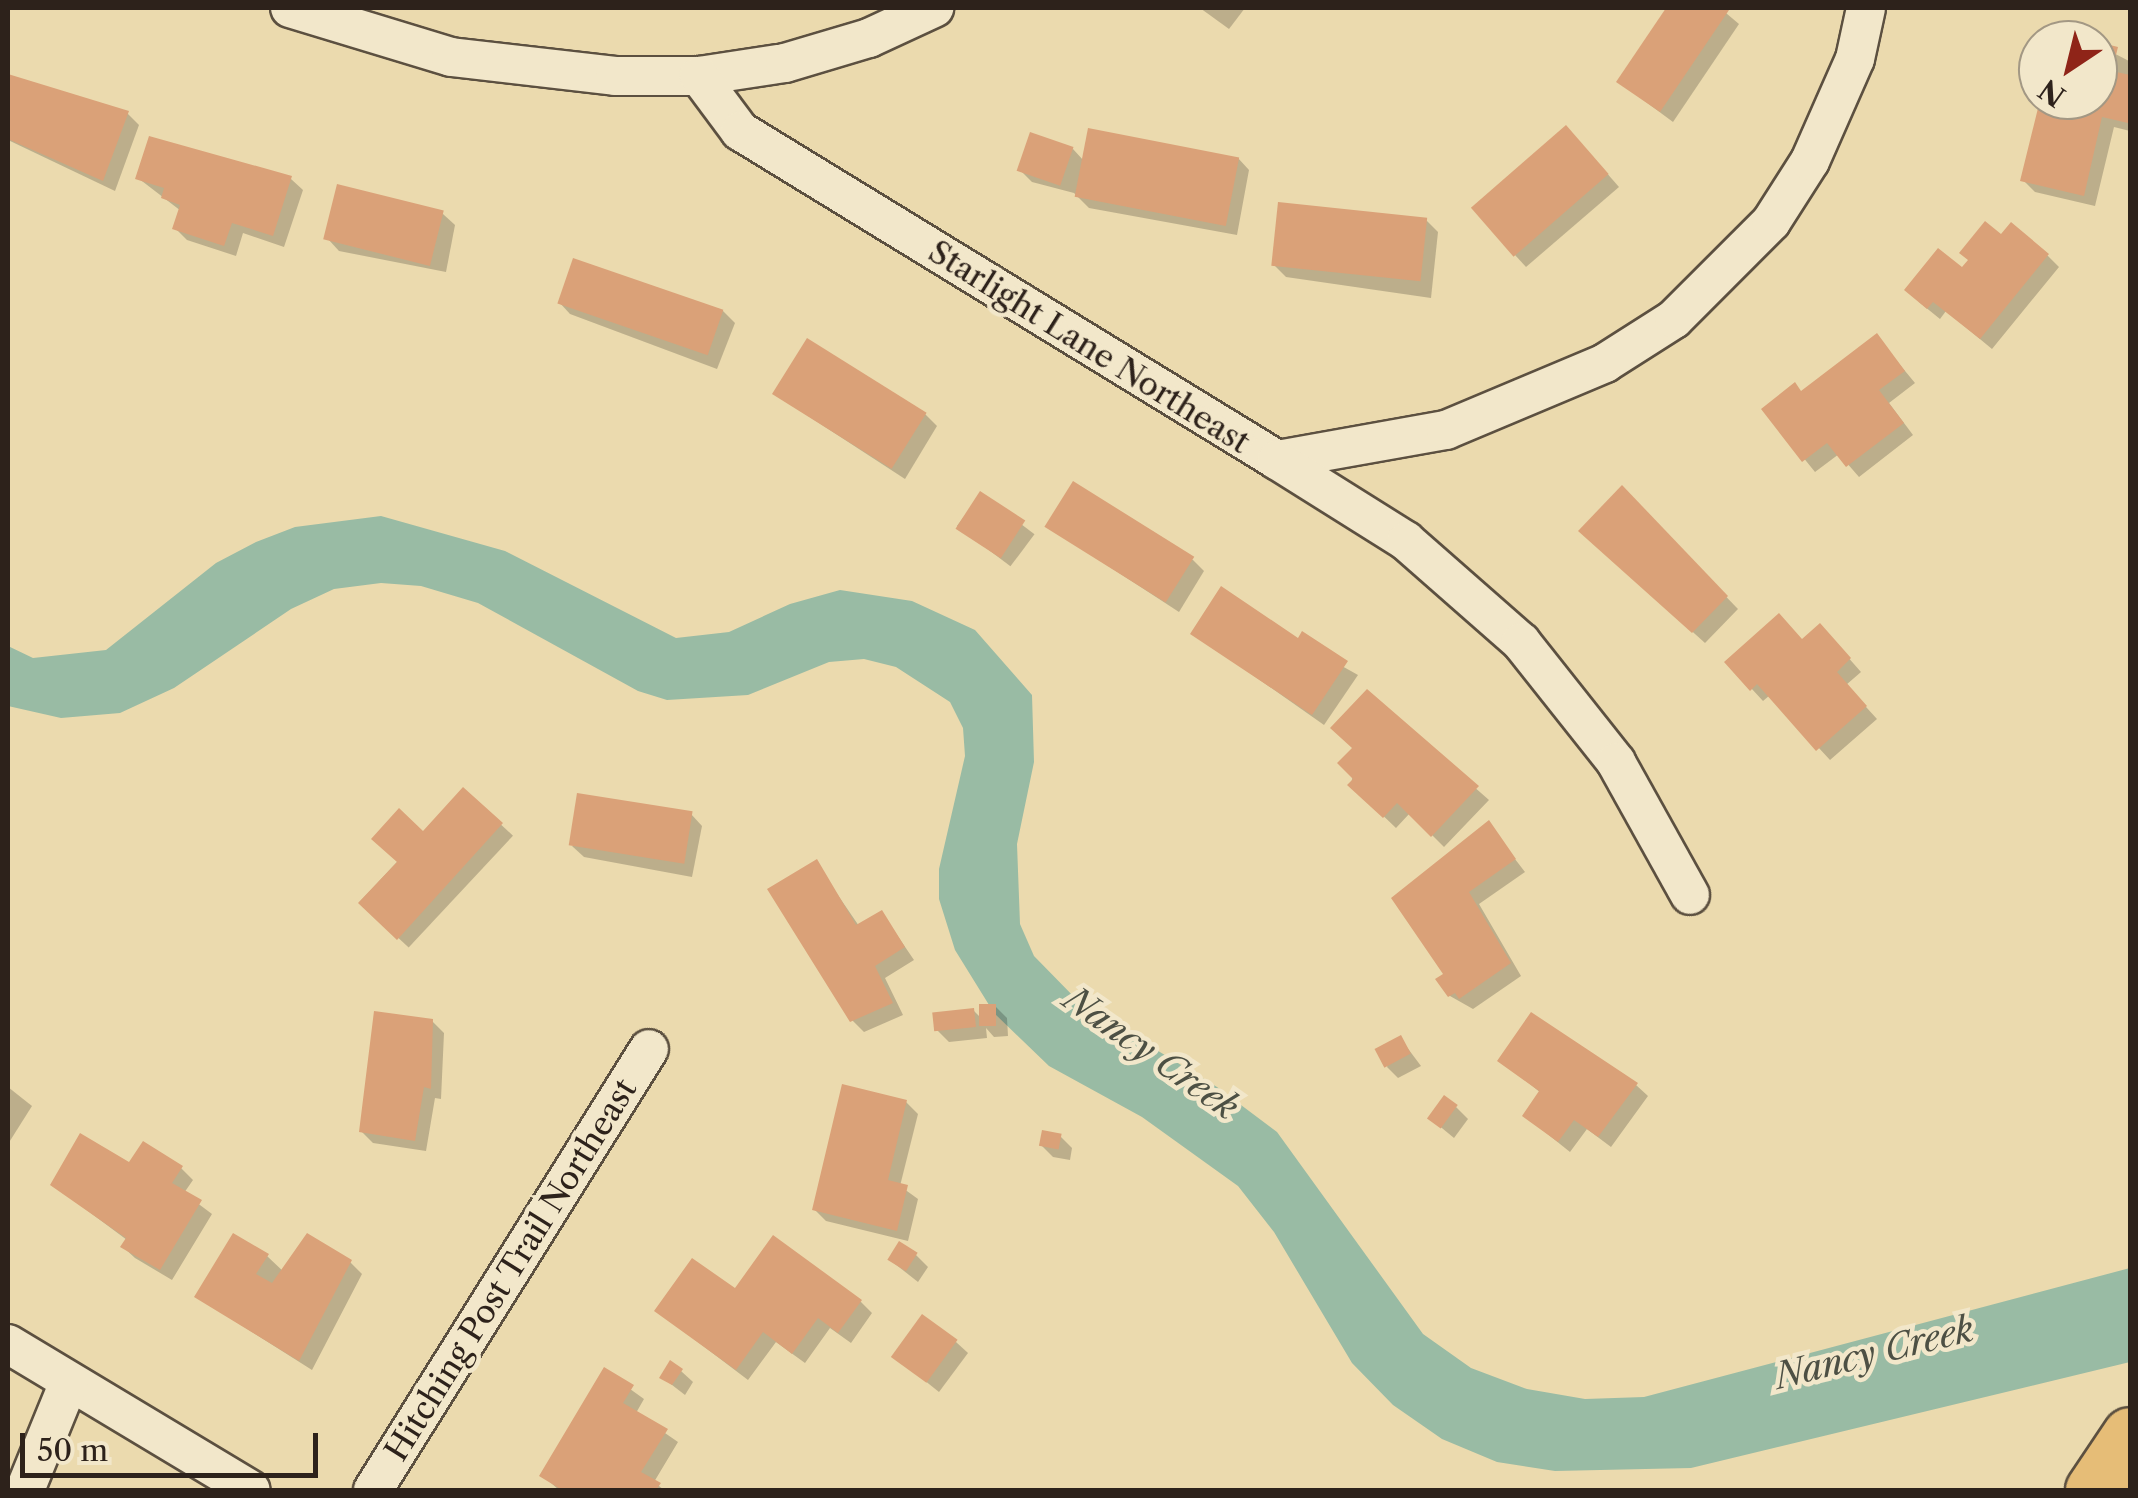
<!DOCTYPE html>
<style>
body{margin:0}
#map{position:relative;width:2138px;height:1498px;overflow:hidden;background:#ebdaae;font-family:"Libre Caslon Text",serif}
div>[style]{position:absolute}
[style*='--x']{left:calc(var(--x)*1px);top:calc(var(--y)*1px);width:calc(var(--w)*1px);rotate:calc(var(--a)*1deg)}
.water>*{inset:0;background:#99bba4}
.shadow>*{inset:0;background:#0003;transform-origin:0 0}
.building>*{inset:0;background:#daa178;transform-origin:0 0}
.roads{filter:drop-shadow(2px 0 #5c5040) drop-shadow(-2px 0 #5c5040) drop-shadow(0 2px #5c5040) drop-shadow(0 -2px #5c5040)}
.minor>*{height:38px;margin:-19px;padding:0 19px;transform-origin:19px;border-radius:19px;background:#f2e7ca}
.motorway>*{height:55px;margin:-27.5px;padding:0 27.5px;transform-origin:27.5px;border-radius:27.5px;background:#e6bd77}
span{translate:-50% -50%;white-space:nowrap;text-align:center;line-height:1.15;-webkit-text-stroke:9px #f2e7ca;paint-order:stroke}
.street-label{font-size:32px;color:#2d221b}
.water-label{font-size:35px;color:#4d5044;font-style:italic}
.frame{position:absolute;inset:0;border:10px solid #2d221b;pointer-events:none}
.north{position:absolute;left:2018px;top:20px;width:100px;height:100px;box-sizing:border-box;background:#f2e7ca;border:2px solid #a39884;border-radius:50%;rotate:215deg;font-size:28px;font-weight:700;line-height:40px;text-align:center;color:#2d221b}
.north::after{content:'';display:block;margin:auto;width:35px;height:45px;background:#8f2418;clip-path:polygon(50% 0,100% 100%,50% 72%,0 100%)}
.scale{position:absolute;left:20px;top:1433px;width:298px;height:45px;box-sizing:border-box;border:5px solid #2d221b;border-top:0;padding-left:12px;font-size:30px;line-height:35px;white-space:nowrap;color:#2d221b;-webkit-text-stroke:8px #f2e7ca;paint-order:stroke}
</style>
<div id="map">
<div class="water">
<i style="clip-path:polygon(381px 516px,505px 551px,676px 638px,729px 632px,790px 604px,840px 590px,912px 601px,975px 630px,1032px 695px,1034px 762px,1017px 844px,1020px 924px,1034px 956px,1080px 1003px,1217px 1087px,1277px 1132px,1423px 1334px,1471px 1368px,1527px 1389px,1585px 1399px,1644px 1397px,2130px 1268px,2130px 1362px,1691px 1468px,1555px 1471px,1497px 1462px,1442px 1439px,1393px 1405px,1352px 1363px,1274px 1232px,1238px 1186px,1142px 1117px,1049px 1066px,994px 1013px,955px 950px,939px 899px,939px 869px,965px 756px,963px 728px,950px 702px,896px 667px,864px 659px,829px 662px,748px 695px,667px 700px,638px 691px,478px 603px,421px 586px,381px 583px,334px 589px,291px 609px,174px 688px,120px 713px,61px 718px,8px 706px,8px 646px,33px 658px,106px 650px,216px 563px,256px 542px,295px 527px)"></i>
</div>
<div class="shadow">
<i style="clip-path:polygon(1200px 8px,1245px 8px,1229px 29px)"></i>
<i style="clip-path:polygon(1669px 8px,1720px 8px,1739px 24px,1673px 122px,1619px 82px)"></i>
<i style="clip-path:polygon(2098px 45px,2129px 61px,2130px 131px,2114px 127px,2095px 206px,2035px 192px,2023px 180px,2046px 100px,2098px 100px)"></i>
<i style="clip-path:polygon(8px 75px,127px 113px,139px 125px,115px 191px,8px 140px)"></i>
<i style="clip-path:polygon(1578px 140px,1619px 187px,1526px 267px,1515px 255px)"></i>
<i style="clip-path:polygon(1073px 149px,1084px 161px,1238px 158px,1249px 170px,1237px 235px,1089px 208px,1074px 193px,1032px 182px,1020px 170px)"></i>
<i style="clip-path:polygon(138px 178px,291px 179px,303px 190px,284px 247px,243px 233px,236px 256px,187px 240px,175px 228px,181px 211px)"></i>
<i style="clip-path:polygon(443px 214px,455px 225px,446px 272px,339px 251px,328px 239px)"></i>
<i style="clip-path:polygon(1426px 220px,1438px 232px,1431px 298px,1286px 277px,1274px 265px)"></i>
<i style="clip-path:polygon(2001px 238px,2048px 256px,2059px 267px,1992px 349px,1946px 311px,1940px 319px,1919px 302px)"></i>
<i style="clip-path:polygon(575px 261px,723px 311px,735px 323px,717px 369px,570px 314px,559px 302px)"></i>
<i style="clip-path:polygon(1877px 337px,1915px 383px,1889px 403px,1913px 435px,1859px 477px,1839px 454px,1815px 472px,1764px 409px,1803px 393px)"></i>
<i style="clip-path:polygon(776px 395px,925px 414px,937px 426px,905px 479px)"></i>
<i style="clip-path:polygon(1622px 489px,1738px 609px,1705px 643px,1593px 542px)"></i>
<i style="left:981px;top:494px;width:67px;height:40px;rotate:37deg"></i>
<i style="clip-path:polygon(1047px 526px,1193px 560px,1204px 571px,1179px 612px)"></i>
<i style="clip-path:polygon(1193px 633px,1299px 642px,1358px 675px,1324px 725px)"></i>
<i style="clip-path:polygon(1831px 638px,1861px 672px,1846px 685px,1877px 719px,1830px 760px,1770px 695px,1763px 701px,1727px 662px)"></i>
<i style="clip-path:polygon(1367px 693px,1489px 800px,1444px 847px,1410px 813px,1396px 828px,1351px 785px)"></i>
<i style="left:464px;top:790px;width:67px;height:153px;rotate:43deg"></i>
<i style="clip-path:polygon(691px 814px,702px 826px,692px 877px,584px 857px,572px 846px)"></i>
<i style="clip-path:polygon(1488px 824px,1525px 872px,1479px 904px,1521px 976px,1473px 1009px,1450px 996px,1446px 974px,1394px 898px)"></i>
<i style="clip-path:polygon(816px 863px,859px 926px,882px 913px,914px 960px,885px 978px,903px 1015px,864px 1032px,852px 1020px)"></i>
<i style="clip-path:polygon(995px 1006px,1007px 1018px,1008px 1036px,994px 1037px,986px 1028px,987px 1038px,949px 1042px,937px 1030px,973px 1010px,982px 1019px)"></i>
<i style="clip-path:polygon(432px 1021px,444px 1033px,441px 1099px,435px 1098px,426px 1151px,373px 1143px,361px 1131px)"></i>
<i style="clip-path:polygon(1400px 1038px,1421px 1066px,1398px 1078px,1387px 1067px)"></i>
<i style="clip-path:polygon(1500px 1060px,1636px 1085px,1648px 1096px,1611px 1147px,1587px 1129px,1570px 1152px,1525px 1116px,1541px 1093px)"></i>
<i style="clip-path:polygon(8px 1087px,32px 1106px,8px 1144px)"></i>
<i style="clip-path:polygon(906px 1102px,918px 1114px,900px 1186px,918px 1199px,908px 1241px,826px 1221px,814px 1209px)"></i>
<i style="clip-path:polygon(1456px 1107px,1468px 1119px,1454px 1138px,1431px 1119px)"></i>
<i style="clip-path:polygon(1060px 1136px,1072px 1148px,1070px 1160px,1053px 1157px,1041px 1145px)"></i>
<i style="clip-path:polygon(130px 1165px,181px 1168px,193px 1180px,184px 1193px,212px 1214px,172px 1280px,135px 1258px,123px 1247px,127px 1240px,53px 1185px)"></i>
<i style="clip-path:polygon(916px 1255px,928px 1267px,918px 1282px,890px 1260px)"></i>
<i style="clip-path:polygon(267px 1256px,286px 1274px,350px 1262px,362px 1274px,312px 1370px,197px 1297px)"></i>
<i style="clip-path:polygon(735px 1292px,861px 1302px,872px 1313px,851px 1343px,830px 1328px,805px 1363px,776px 1342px,748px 1380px,657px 1311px)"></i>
<i style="clip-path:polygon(956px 1342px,968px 1353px,939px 1392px,894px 1356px)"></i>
<i style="clip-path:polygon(605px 1371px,644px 1399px,636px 1413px,678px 1442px,654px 1482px,664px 1490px,559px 1490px,542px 1475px)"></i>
<i style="clip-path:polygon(681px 1371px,693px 1382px,685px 1395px,663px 1378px)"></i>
</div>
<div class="building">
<i style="clip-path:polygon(1666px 8px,1729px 10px,1660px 112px,1616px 82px)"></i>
<i style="clip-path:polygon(2098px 42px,2118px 47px,2112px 71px,2130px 75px,2128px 123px,2102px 117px,2084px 196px,2020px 181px,2040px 100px,2098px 100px)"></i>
<i style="clip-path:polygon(8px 74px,129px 111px,103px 181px,8px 139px)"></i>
<i style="left:1566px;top:125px;width:65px;height:126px;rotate:49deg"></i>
<i style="left:1088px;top:128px;width:154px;height:70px;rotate:11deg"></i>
<i style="left:1030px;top:132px;width:46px;height:41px;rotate:19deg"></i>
<i style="clip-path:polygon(149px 136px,292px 176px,273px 236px,232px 223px,224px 246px,172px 229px,180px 205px,161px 198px,164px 188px,135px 179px)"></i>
<i style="left:337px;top:184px;width:110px;height:57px;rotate:14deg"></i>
<i style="left:1278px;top:202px;width:150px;height:64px;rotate:6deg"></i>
<i style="clip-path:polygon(1985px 221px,2001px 234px,2011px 222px,2049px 254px,1980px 339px,1933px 302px,1927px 309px,1904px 290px,1938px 248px,1962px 267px,1968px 260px,1959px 253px)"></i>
<i style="left:573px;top:258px;width:159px;height:48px;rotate:19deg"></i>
<i style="clip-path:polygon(1877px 333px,1905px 371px,1879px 390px,1904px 423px,1846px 467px,1827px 443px,1802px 462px,1761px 409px,1795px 382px,1801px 391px)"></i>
<i style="left:807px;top:338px;width:141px;height:66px;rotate:32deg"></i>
<i style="left:1073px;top:481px;width:143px;height:54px;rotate:32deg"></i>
<i style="clip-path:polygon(1622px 485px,1728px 596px,1692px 633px,1578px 531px)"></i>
<i style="left:980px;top:491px;width:54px;height:45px;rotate:33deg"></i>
<i style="clip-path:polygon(1221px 586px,1298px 638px,1302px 631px,1348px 661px,1312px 715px,1190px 634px)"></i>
<i style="clip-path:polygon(1779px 613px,1802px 639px,1820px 623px,1851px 658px,1837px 672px,1867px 706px,1816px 751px,1757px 684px,1750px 691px,1724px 662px)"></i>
<i style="clip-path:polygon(1367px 689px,1479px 786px,1431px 837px,1397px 803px,1383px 818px,1347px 785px,1353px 779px,1337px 763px,1352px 748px,1330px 728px)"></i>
<i style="clip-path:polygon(463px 787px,503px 823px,397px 940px,358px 903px,397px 862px,371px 839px,399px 808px,423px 831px)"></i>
<i style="left:577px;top:793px;width:117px;height:53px;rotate:9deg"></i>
<i style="clip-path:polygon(1489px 820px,1516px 859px,1469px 892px,1511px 963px,1459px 999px,1455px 993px,1448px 997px,1435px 979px,1443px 974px,1391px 898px)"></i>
<i style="clip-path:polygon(817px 859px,856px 925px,882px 910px,905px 947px,875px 966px,893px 1003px,850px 1022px,767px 889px)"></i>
<i style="left:979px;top:1004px;width:17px;height:22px"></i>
<i style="left:974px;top:1008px;width:19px;height:42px;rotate:84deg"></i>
<i style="clip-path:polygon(374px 1011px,433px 1019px,431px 1089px,424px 1087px,415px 1141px,359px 1132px)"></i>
<i style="clip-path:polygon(1531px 1012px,1638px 1083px,1598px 1137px,1574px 1120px,1558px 1142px,1522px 1116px,1539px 1091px,1497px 1061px)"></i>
<i style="left:1401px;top:1035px;width:21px;height:30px;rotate:62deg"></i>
<i style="clip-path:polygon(842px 1084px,907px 1100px,888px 1180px,908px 1185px,897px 1231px,812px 1210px)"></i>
<i style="left:1444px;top:1095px;width:17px;height:29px;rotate:36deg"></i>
<i style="left:1042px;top:1130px;width:20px;height:16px;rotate:11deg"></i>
<i style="clip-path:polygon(80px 1133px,129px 1162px,143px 1141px,183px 1166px,172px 1183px,202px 1200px,160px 1270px,120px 1247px,126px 1238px,50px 1185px)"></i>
<i style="clip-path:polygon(233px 1233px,269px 1254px,256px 1274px,272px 1283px,307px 1233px,352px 1260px,299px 1361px,194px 1297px)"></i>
<i style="clip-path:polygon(773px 1235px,862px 1300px,838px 1333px,818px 1318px,792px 1354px,763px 1332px,736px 1370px,654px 1311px,692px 1258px,735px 1288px)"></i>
<i style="left:899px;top:1241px;width:22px;height:22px;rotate:32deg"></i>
<i style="left:922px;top:1314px;width:44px;height:53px;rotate:36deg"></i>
<i style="clip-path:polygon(670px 1360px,683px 1369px,672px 1385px,659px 1378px)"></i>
<i style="clip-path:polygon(604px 1367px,634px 1385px,623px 1403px,668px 1429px,641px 1472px,661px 1483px,656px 1490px,562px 1490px,539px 1476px)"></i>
</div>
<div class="roads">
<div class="minor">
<i style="--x:290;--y:8;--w:168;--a:16.9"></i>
<i style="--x:451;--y:57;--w:165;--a:6.6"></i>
<i style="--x:615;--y:76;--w:84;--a:0"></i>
<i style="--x:699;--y:76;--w:87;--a:-8.6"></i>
<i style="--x:785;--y:63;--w:88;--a:-16.6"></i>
<i style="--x:869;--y:38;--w:72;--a:-24.8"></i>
<i style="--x:699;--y:76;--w:69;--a:53.3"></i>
<i style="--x:740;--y:131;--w:630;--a:31.49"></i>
<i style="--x:1277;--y:460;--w:172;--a:-10.1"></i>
<i style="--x:1446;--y:430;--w:173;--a:-22.8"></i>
<i style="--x:1605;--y:363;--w:82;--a:-32.5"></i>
<i style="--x:1674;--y:319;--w:137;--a:-45"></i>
<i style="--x:1771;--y:222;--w:72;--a:-57.4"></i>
<i style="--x:1810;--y:161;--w:111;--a:-66.2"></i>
<i style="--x:1855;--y:59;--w:52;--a:-77.8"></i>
<i style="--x:1277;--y:460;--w:152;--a:32.1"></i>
<i style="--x:1406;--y:541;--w:153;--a:41.3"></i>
<i style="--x:1521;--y:642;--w:153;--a:51.6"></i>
<i style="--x:1616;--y:762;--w:152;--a:60.9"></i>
<i style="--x:8;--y:1344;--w:283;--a:31"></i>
<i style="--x:25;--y:1490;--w:117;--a:-67.8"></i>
<i style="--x:373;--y:1490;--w:520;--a:-57.96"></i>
</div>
<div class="motorway">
<i style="--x:2093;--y:1490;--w:66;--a:-56.1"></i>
</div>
</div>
<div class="street-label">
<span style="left:1089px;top:347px;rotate:32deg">Starlight Lane Northeast</span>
<span style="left:511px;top:1270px;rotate:-58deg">Hitching Post Trail Northeast</span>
</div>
<div class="water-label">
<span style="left:1151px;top:1053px;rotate:35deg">Nancy Creek</span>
<span style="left:1874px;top:1353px;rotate:-14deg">Nancy Creek</span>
</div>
<div class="frame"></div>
<div class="north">N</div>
<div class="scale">50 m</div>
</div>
